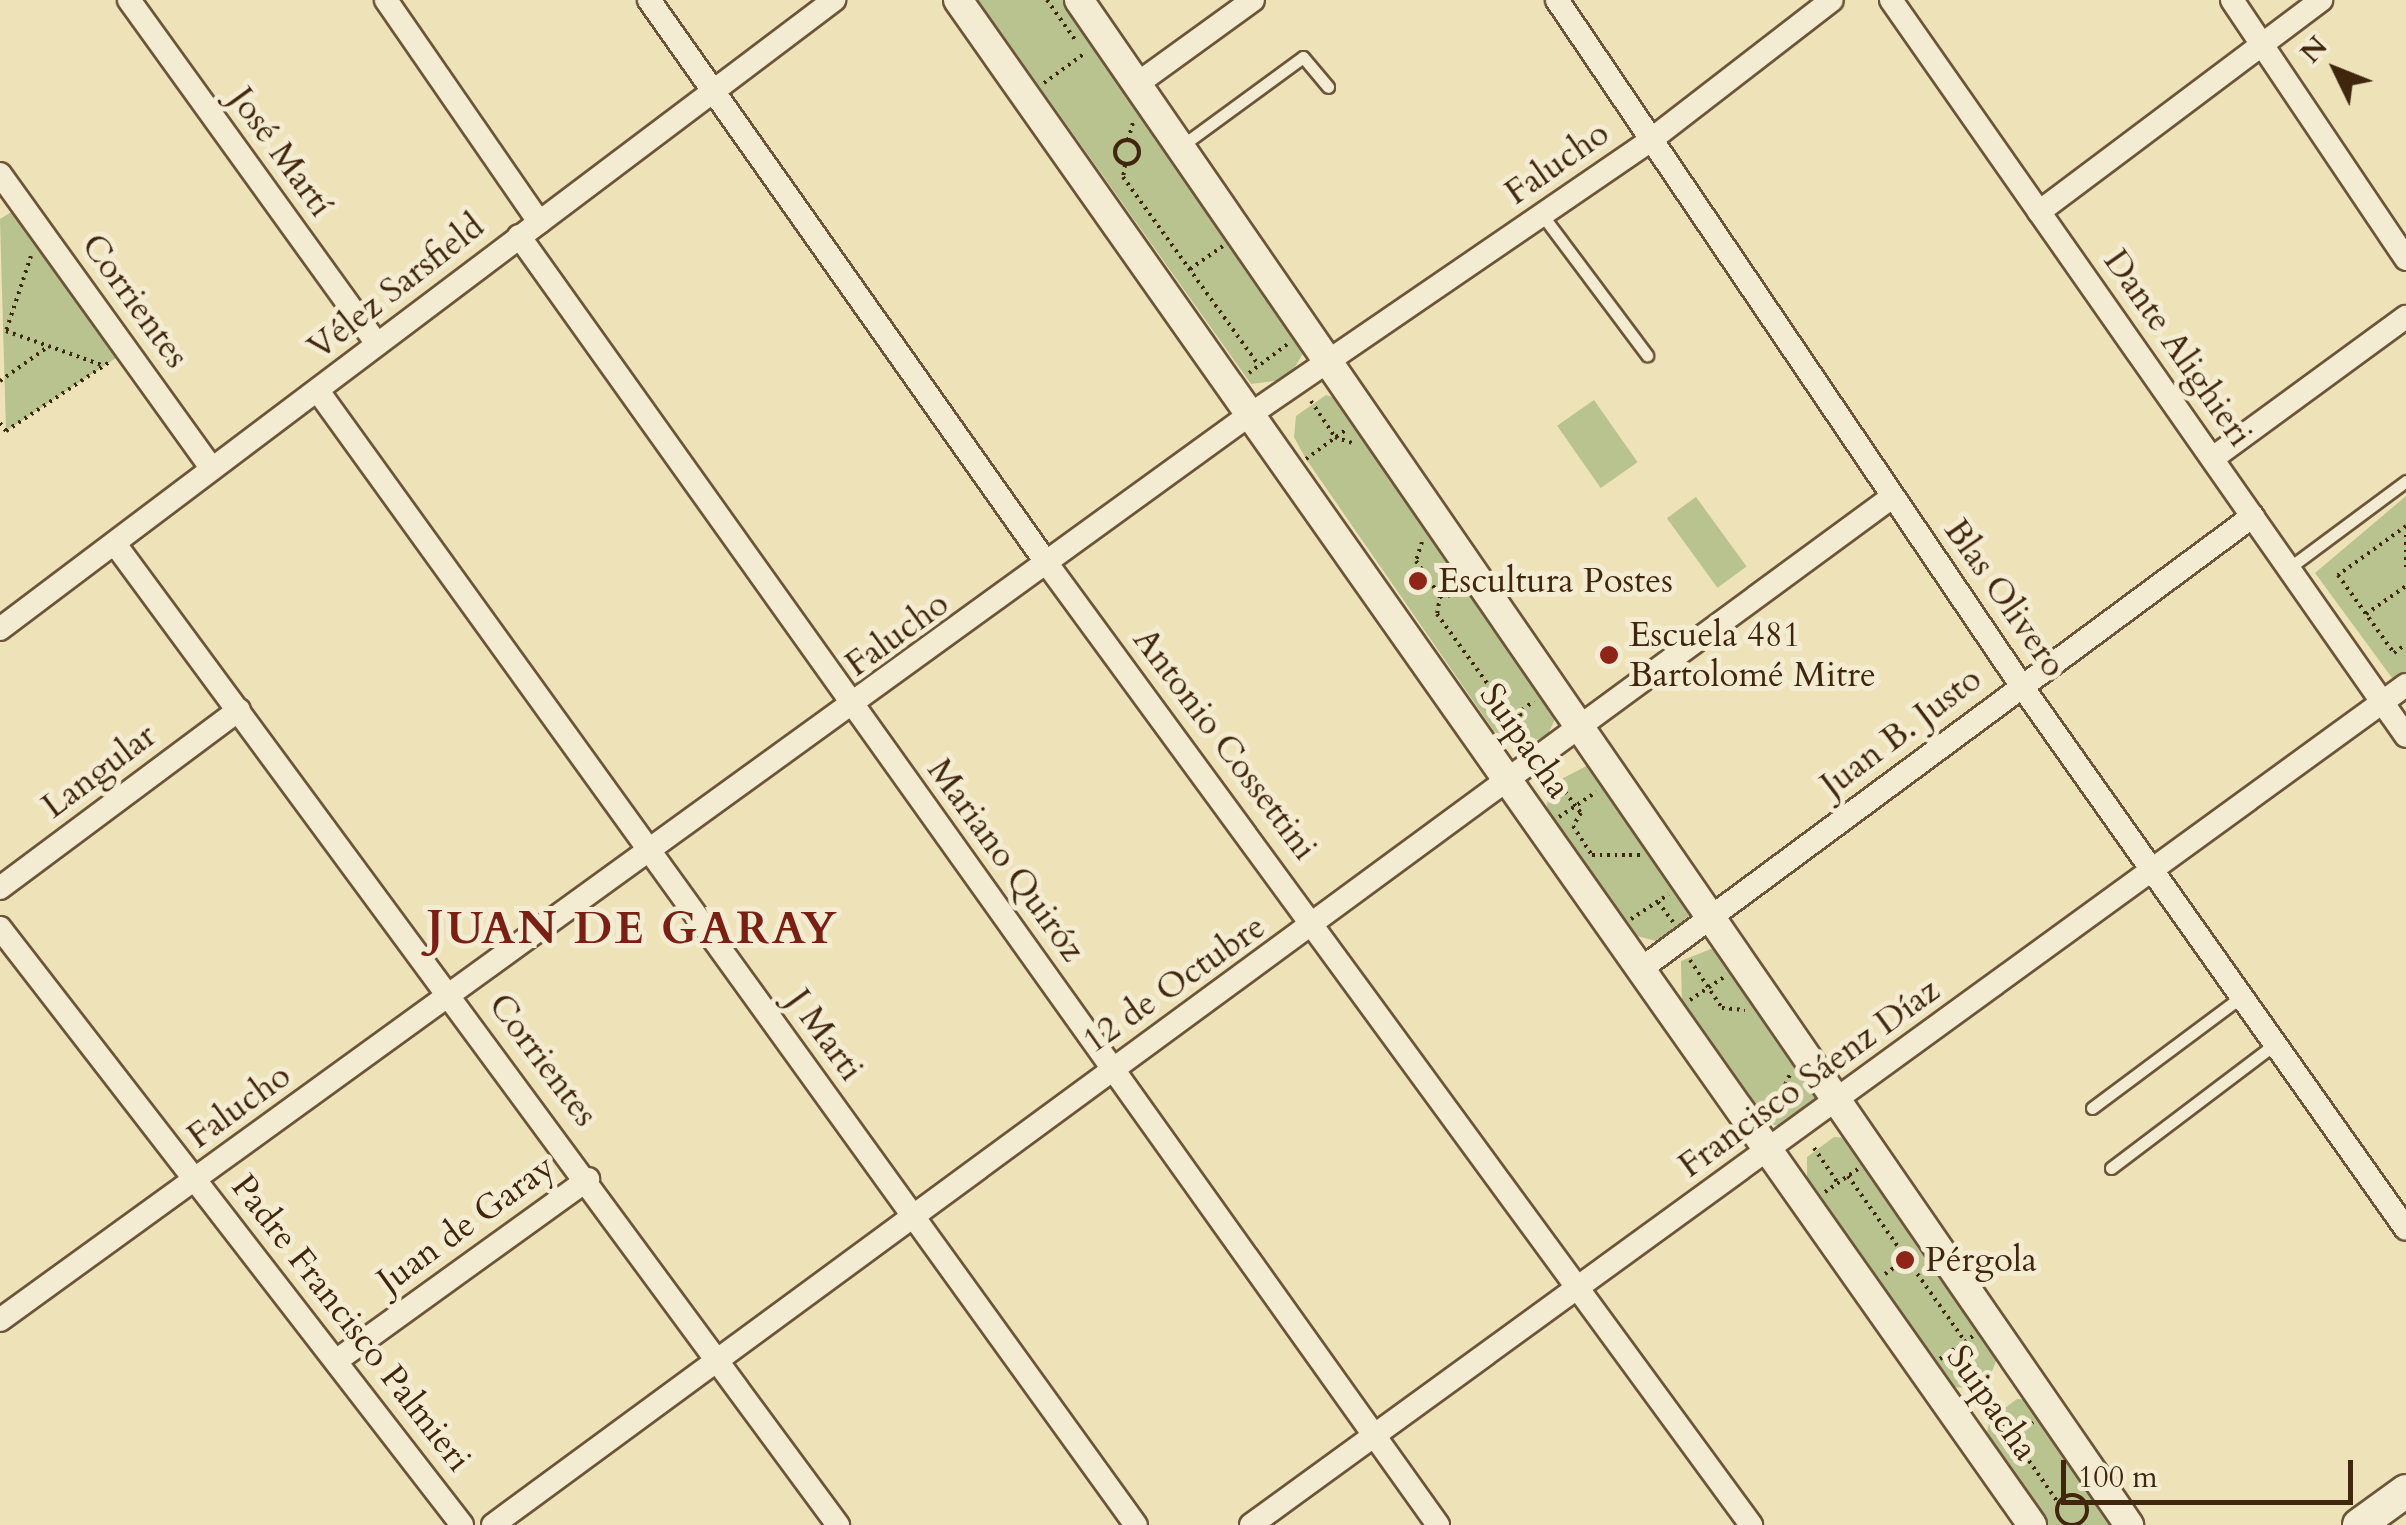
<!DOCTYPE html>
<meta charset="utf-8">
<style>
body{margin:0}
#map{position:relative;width:2406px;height:1525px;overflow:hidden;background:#eee2b9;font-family:Cardo,serif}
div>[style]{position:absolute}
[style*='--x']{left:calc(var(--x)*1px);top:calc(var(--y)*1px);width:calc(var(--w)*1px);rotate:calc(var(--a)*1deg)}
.green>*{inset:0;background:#b9c38f;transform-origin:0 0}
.path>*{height:4px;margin-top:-2px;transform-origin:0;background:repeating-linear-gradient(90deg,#40260d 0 2.5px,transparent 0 7.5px)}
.path>.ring{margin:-2px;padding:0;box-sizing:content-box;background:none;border:4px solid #40260d;border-radius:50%}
.roads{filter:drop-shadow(2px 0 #6c5538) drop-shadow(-2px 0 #6c5538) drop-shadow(0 2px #6c5538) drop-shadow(0 -2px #6c5538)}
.service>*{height:11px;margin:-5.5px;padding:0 5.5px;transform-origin:5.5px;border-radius:5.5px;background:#f4ecd2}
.minor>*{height:22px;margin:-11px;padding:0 11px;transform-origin:11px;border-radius:11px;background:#f4ecd2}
.tertiary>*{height:28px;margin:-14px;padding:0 14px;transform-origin:14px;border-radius:14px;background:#f4ecd2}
.secondary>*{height:32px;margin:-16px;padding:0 16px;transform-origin:16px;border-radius:16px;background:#f4ecd2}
.dots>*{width:28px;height:28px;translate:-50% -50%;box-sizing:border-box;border:5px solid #f4ecd2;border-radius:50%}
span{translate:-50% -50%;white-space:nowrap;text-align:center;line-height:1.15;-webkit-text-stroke:10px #f4ecd2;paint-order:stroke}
.street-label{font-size:35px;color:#40260d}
.poi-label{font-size:35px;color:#40260d}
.left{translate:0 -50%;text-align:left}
.district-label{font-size:45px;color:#7a1f14;font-weight:700;letter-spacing:2.5px}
.north{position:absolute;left:2286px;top:20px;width:100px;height:100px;-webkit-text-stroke:8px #f4ecd2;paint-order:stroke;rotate:313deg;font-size:28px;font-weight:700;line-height:40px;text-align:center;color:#40260d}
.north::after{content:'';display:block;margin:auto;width:35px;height:45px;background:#40260d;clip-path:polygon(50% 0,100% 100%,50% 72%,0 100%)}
.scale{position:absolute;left:2061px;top:1460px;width:292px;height:45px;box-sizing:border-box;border:5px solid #40260d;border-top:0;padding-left:12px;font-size:30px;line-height:35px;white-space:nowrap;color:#40260d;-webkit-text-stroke:8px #f4ecd2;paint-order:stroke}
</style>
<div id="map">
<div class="green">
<i style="clip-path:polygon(978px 0,1066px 0,1309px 343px,1288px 379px,1251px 384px)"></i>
<i style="clip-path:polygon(13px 211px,119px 356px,6px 431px,0 219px)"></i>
<i style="clip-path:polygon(1326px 395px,1345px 401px,1559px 711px,1547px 736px,1514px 747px,1494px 731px,1306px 459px,1294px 437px,1296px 416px)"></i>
<i style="left:1594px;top:400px;width:76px;height:45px;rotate:55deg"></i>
<i style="clip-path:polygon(2406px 496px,2406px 681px,2398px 686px,2315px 573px)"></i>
<i style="left:1696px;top:497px;width:86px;height:36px;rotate:54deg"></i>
<i style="clip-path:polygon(1592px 763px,1696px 909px,1660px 942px,1633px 935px,1546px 812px,1550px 785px)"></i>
<i style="clip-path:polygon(1718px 946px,1819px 1075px,1821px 1103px,1787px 1129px,1763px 1121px,1682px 1006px,1681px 961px)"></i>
<i style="clip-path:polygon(1834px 1137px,1848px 1138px,1998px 1356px,1985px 1389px,1951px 1387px,1807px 1188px,1807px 1157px)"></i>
<i style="clip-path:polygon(2017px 1399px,2031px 1400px,2125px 1525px,2042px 1525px,1986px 1436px,1990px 1419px)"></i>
</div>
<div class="path">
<i style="--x:1047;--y:0;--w:50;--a:54.7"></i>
<i style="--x:1044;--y:83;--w:51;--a:-36.2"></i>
<i class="ring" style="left:1115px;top:140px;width:20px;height:20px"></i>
<i style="--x:1128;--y:140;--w:19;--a:-74"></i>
<i style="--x:1125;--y:165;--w:12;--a:99"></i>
<i style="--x:1123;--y:177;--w:231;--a:54.2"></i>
<i style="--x:31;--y:256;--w:79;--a:108.4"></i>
<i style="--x:6;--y:331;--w:102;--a:19.5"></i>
<i style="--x:1190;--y:269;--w:40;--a:-34.9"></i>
<i style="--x:1249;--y:373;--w:50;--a:-36.9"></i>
<i style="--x:0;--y:381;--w:60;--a:-35.5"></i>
<i style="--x:1311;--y:401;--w:43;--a:56.3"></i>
<i style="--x:1335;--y:437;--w:21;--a:19"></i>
<i style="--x:0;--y:423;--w:10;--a:53"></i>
<i style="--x:6;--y:431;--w:126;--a:-33.7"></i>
<i style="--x:1306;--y:459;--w:51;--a:-36.2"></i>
<i style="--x:2406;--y:526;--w:84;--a:144.2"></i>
<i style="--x:2338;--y:575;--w:96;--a:54.3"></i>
<i style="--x:2394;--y:653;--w:15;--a:-37"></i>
<i style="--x:2406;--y:535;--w:37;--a:90"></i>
<i style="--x:1422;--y:542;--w:20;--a:108"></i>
<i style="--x:1416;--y:561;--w:42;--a:55.6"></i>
<i style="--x:1440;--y:596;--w:18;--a:-3"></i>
<i style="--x:1440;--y:596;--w:18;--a:99"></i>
<i style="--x:1437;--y:614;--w:157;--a:54.1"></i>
<i style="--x:2366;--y:614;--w:49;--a:-35"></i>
<i style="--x:1498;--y:728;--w:45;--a:-36.9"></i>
<i style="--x:1556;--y:780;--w:41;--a:52.9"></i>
<i style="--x:1581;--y:813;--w:15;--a:122"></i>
<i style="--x:1573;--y:826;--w:35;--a:57"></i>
<i style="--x:1592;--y:855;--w:49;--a:0"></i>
<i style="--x:1559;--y:817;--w:45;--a:-34"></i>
<i style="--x:1658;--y:902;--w:25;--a:53"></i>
<i style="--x:1631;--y:919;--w:45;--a:-33.3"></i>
<i style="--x:1690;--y:960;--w:58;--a:56.3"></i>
<i style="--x:1722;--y:1008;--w:23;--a:5"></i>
<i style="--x:1690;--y:1000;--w:40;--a:-34"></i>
<i style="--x:1763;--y:1107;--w:40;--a:-29.7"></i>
<i style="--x:1787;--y:1110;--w:14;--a:-124"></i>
<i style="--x:1779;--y:1098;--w:26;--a:-65"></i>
<i style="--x:1814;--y:1148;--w:42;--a:55.6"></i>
<i style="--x:1848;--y:1176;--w:202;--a:54.7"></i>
<i style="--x:1825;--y:1192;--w:40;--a:-34.9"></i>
<i style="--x:1885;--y:1274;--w:35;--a:-35"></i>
<i style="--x:1952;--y:1350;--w:188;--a:55.2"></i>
<i style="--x:1940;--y:1359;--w:40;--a:-34.9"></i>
<i style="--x:2007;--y:1439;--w:31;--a:-33"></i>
<i class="ring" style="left:2057px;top:1495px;width:26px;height:26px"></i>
</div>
<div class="roads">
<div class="service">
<i style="--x:1180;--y:147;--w:152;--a:-36.2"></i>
<i style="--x:1303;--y:57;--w:39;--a:50"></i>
<i style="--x:1543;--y:216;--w:174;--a:53.2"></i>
<i style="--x:2289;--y:568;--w:146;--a:-36.6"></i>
<i style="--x:2092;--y:1108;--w:187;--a:-36.7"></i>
<i style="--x:2111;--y:1168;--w:206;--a:-37.1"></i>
</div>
<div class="minor">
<i style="--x:129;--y:0;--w:424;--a:54.2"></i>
<i style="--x:386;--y:0;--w:270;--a:55.4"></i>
<i style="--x:649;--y:0;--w:692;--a:54.77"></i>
<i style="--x:1048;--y:565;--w:1190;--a:53.78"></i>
<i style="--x:1557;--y:0;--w:827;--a:55.89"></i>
<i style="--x:2021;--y:685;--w:666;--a:54.71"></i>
<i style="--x:1891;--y:0;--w:898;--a:55.02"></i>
<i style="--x:2232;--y:0;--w:312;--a:56.1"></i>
<i style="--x:1137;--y:84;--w:143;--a:-35.9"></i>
<i style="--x:0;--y:174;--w:363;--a:54.3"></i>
<i style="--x:2039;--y:212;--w:353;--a:-36.9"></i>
<i style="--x:519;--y:236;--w:1583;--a:54.51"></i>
<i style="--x:318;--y:391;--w:1398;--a:54.2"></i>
<i style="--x:2213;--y:458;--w:239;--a:-36.2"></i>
<i style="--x:115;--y:544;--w:1219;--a:53.61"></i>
<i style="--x:0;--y:629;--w:1045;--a:-37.02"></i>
<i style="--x:0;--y:888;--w:298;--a:-36.7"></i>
<i style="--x:0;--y:928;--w:755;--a:52.26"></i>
<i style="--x:1641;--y:969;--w:761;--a:-36.51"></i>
<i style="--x:0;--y:1320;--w:1541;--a:-35.92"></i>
<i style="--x:1248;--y:416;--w:490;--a:-34.4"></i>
<i style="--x:1652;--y:139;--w:227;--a:-37.7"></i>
<i style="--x:336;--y:1361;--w:311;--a:-35.8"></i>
<i style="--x:493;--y:1525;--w:1736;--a:-36.31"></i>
<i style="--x:1251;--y:1525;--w:1428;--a:-36.03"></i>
</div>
<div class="tertiary">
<i style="--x:958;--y:0;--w:1865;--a:54.84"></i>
<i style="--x:1079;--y:0;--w:1852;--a:55.45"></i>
</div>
<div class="secondary">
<i style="--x:2359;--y:1525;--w:58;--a:-35.9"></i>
</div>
</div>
<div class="dots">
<i style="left:1418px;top:581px;background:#8f2418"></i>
<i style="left:1609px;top:655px;background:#8f2418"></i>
<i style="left:1905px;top:1260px;background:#8f2418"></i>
</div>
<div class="street-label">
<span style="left:281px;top:152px;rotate:54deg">José Martí</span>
<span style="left:1557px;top:163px;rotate:-35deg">Falucho</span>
<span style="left:396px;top:287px;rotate:-38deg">Vélez Sarsfield</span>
<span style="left:135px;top:301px;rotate:54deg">Corrientes</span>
<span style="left:2178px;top:348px;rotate:55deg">Dante Alighieri</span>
<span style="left:2005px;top:598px;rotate:55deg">Blas Olivero</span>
<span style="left:897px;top:634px;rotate:-36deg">Falucho</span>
<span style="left:1901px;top:732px;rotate:-37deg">Juan B. Justo</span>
<span style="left:1525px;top:741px;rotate:55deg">Suipacha</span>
<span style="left:1225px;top:744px;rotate:53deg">Antonio Cossettini</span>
<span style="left:99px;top:771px;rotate:-37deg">Langular</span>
<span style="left:1006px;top:860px;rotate:54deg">Mariano Quiróz</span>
<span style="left:1174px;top:984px;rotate:-35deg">12 de Octubre</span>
<span style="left:825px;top:1035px;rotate:54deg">J Marti</span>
<span style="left:543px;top:1060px;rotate:53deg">Corrientes</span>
<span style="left:1809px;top:1078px;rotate:-36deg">Francisco Sáenz Díaz</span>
<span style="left:239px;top:1106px;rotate:-36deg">Falucho</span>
<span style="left:466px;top:1224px;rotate:-36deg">Juan de Garay</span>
<span style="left:351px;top:1323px;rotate:52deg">Padre Francisco Palmieri</span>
<span style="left:1992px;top:1403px;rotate:55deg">Suipacha</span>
</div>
<div class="poi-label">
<span class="left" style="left:1438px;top:581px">Escultura Postes</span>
<span class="left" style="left:1629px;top:655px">Escuela 481<br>Bartolomé Mitre</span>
<span class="left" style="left:1925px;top:1260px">Pérgola</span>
</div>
<div class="district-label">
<span style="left:633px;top:929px">JUAN DE GARAY</span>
</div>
<div class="north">N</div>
<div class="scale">100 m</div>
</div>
